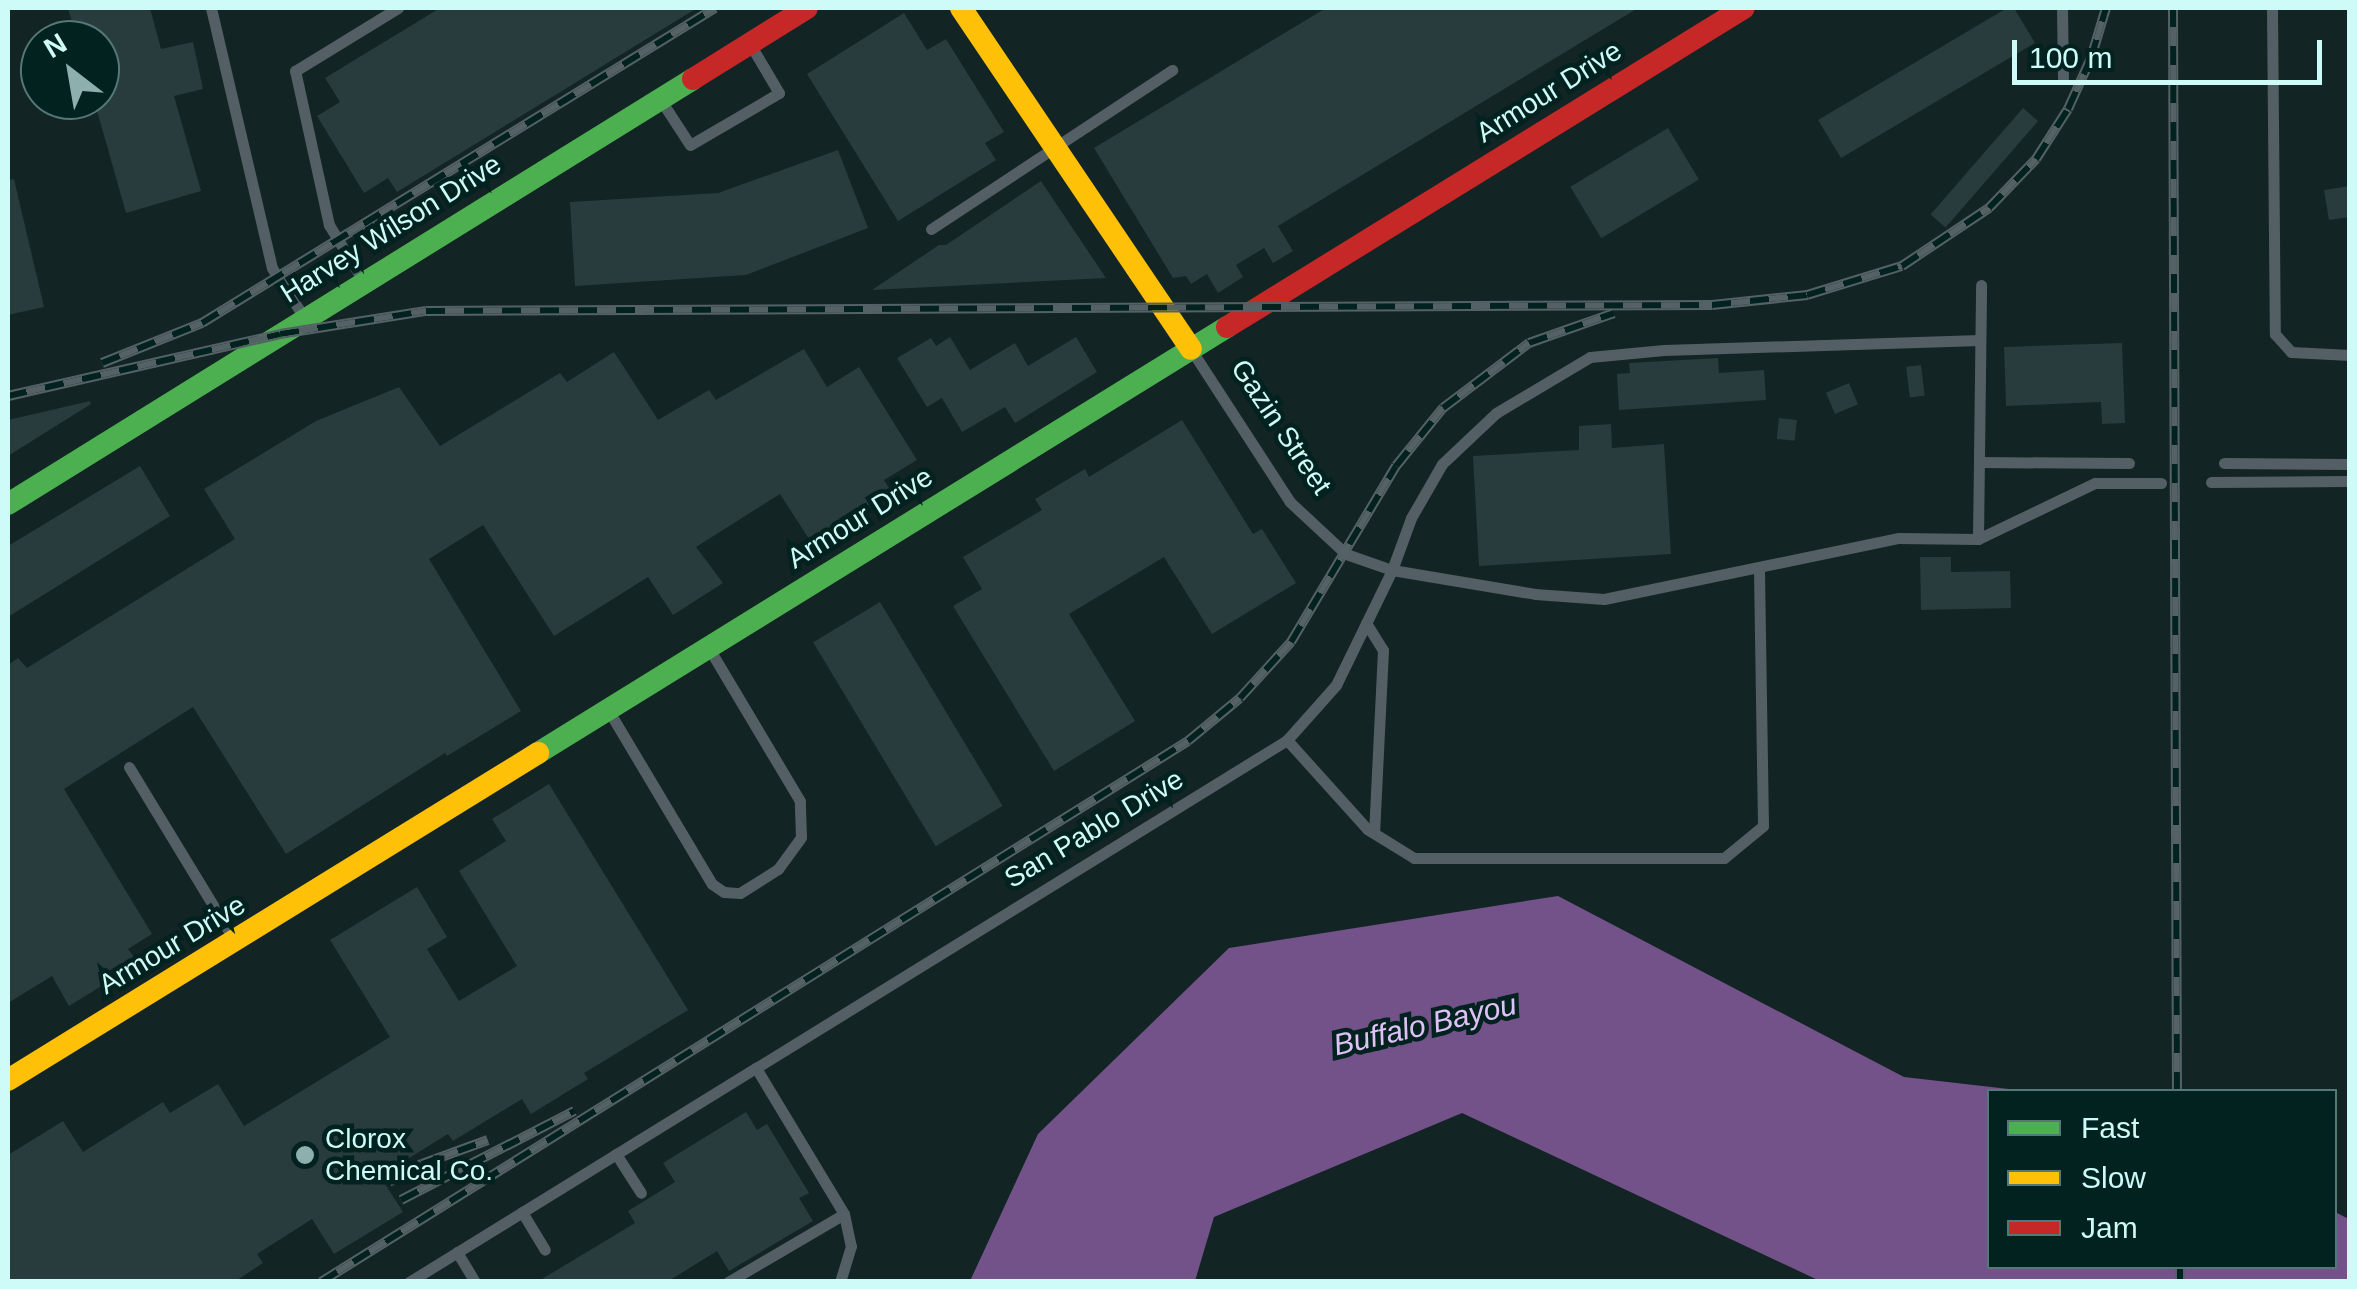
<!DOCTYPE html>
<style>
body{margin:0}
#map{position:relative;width:2357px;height:1289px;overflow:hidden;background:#132424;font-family:Helvetica,sans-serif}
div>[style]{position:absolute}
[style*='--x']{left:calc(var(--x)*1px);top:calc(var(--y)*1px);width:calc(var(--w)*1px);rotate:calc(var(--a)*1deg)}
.water>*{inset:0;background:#735289}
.building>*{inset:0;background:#283b3d;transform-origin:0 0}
.lane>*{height:11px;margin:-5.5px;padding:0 5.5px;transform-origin:5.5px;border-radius:5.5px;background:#545f65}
.fast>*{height:22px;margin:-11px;padding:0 11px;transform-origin:11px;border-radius:11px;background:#4caf50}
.slow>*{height:22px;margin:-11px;padding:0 11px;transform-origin:11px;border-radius:11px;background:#ffc107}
.jam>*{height:22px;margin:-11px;padding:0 11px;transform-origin:11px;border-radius:11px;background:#c62828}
.rail>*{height:10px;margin-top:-5px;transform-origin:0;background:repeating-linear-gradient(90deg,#022220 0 19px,#546165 0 38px);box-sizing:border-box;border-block:2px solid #546165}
.dots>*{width:28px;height:28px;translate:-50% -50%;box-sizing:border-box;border:5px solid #022220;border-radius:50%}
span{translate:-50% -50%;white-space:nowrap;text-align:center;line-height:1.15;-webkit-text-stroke:9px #022220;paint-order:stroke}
.street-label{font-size:28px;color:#cefaf7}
.poi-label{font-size:28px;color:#cefaf7}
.left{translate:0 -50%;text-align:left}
.water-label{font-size:30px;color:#e0c1f6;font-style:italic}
.frame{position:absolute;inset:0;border:10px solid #cefaf7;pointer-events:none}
.legend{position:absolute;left:1987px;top:1089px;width:350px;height:180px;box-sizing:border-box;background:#022220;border:2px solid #547876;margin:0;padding:12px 18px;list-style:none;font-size:30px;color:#cefaf7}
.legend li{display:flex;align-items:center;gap:20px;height:50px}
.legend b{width:50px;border:2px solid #547876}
.north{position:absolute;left:20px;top:20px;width:100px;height:100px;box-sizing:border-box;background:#022220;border:2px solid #547876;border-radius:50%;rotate:329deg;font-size:28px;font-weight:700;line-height:40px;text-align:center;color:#cefaf7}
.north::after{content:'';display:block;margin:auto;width:35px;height:45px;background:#8dafad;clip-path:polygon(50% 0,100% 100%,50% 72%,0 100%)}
.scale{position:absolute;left:2012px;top:40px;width:310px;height:45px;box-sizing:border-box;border:5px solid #cefaf7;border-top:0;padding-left:12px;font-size:30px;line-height:35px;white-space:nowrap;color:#cefaf7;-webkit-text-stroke:8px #022220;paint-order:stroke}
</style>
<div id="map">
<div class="water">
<i style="clip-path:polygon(1558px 896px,1904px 1077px,2026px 1091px,1990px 1092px,1990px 1266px,2334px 1266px,2335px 1212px,2349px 1219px,2349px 1281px,1820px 1281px,1462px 1113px,1214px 1217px,1195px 1281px,970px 1281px,1038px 1134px,1229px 948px)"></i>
</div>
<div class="building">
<i style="clip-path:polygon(68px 8px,150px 8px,161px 49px,193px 42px,203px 89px,174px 96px,201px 191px,126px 213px,94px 100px,100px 100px,100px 40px,77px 40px)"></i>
<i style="clip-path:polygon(440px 8px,697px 8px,397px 192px,388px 178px,364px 193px,317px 116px,340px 102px,325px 78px)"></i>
<i style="clip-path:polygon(1326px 8px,1638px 8px,1278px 226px,1293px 251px,1273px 263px,1264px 248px,1236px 265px,1243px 277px,1218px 293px,1207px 274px,1191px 284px,1186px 276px,1173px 278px,1094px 148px)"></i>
<i style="clip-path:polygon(2007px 8px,2014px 8px,2035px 43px,1841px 158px,1818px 120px)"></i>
<i style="clip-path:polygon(904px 13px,927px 50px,946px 39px,1004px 132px,985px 143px,996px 160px,898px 221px,807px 74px)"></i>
<i style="left:2023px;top:108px;width:20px;height:141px;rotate:41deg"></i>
<i style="left:1668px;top:128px;width:60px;height:114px;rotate:59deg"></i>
<i style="clip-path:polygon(838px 150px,868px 228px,746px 275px,575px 286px,570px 202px,718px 193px)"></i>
<i style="clip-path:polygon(14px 179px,44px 307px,8px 315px,8px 180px)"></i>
<i style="clip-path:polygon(1041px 181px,1106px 278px,872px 290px,939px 245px,946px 245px)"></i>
<i style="clip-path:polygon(2350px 186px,2350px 217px,2329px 220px,2324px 190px)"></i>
<i style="clip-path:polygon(950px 337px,970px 370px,1015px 343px,1028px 366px,1076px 337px,1097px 372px,1015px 423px,1005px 407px,962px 432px,942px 398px,927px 407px,897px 358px,931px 338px,936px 346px)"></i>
<i style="clip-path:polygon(2122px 343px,2125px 423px,2102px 424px,2101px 402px,2006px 406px,2004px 347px)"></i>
<i style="clip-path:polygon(804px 349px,827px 387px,859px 367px,917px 460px,884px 480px,891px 491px,811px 542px,780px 494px,696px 547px,723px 583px,673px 615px,648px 577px,554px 636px,483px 525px,429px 559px,521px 711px,447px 756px,445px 753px,286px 854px,193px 707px,64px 789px,152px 934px,128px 949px,139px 963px,69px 1006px,52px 976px,8px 1003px,8px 665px,18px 658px,27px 668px,235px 539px,204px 489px,316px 421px,399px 387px,440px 446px,560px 373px,567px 382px,614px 352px,658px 420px,709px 390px,716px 400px)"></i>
<i style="clip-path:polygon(1718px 358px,1719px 373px,1764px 370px,1766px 400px,1619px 410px,1617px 374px,1630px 373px,1629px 363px)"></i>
<i style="left:1921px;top:365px;width:31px;height:15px;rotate:83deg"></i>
<i style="left:1849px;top:383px;width:23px;height:25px;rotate:67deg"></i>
<i style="clip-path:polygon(90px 401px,91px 404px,8px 456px,8px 420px)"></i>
<i style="left:1779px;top:418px;width:18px;height:21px;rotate:6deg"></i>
<i style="clip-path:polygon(1182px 420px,1253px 534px,1262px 529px,1296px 583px,1212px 634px,1164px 557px,1069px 614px,1135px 721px,1054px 771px,953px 606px,982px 589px,963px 557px,1042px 510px,1035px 499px,1085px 469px,1089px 477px)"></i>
<i style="clip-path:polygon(1611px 424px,1612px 448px,1664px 444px,1671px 554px,1479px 566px,1473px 456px,1579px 450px,1579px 426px)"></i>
<i style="clip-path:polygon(140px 466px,170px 516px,8px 617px,8px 546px)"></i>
<i style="clip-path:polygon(1920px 557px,1951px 557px,1951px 572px,2010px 571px,2011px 608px,1921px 610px)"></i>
<i style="left:880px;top:602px;width:238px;height:78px;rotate:59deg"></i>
<i style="clip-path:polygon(549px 784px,688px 1010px,584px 1073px,588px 1079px,531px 1114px,522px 1099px,453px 1141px,448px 1134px,380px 1176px,403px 1212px,334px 1254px,312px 1219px,257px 1254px,263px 1263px,234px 1282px,8px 1282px,8px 1155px,63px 1121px,83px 1152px,163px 1102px,170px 1113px,218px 1084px,244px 1126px,390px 1037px,330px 940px,417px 887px,447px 937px,427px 949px,459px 1001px,517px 966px,459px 871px,506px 841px,492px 819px)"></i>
<i style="clip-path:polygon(746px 1112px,757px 1130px,767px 1124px,809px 1193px,799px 1198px,813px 1221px,729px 1271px,717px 1251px,667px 1282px,537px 1282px,635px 1223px,628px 1211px,675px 1182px,663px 1163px)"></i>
</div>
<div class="lane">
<i style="--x:211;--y:8;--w:267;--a:76.8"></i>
<i style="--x:272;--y:268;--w:59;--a:56.9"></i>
<i style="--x:2062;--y:8;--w:70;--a:89.2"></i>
<i style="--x:2272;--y:8;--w:326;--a:89.5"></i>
<i style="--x:2275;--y:334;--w:24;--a:48"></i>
<i style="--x:2291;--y:352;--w:59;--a:2.9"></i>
<i style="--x:662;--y:102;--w:51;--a:56.9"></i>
<i style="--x:690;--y:145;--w:103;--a:-30.3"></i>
<i style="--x:779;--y:93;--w:57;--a:-120.6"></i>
<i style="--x:931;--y:229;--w:289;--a:-33.4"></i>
<i style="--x:362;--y:279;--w:63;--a:-121.4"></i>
<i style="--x:329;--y:225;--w:158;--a:-102.4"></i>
<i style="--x:295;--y:71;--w:121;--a:-31.5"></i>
<i style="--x:1192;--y:351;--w:180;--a:57"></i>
<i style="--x:1290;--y:502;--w:76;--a:42.9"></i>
<i style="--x:1346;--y:554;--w:49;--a:19.2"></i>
<i style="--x:1392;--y:570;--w:145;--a:9.5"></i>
<i style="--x:1535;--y:594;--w:69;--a:4.1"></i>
<i style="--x:1604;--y:599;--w:301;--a:-11.7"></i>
<i style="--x:1899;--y:538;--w:79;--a:0.7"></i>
<i style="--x:1978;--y:539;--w:130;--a:-25.6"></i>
<i style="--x:2095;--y:483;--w:66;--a:0"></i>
<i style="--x:1979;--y:462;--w:150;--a:0.4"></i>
<i style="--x:2224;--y:463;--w:126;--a:0.5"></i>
<i style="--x:2211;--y:482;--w:139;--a:-0.4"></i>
<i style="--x:1978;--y:539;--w:254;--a:-89.3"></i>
<i style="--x:1366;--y:623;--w:32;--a:58"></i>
<i style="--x:1383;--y:650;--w:183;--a:92.8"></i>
<i style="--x:610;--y:713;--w:199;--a:59.2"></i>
<i style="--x:712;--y:884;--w:14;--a:34"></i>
<i style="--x:724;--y:892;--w:16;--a:4"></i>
<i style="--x:740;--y:893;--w:45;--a:-32.3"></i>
<i style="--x:778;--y:869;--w:39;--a:-54"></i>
<i style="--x:801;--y:837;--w:36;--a:-92"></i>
<i style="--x:800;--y:801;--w:176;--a:-120.8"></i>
<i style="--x:1287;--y:740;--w:120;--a:48"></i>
<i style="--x:1367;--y:829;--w:55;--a:31.7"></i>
<i style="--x:1414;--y:858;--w:310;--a:0"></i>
<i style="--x:1724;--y:858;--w:50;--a:-39.4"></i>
<i style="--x:1763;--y:826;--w:258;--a:-90.9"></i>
<i style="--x:129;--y:767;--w:200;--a:58.7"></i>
<i style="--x:756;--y:1068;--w:624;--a:-31.7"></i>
<i style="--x:1287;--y:740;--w:74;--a:-48.3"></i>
<i style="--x:1336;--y:685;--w:128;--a:-64"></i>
<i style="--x:1392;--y:570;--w:55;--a:-69.9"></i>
<i style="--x:1411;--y:518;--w:62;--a:-60.1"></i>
<i style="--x:1442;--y:464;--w:74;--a:-43.4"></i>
<i style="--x:1496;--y:413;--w:109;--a:-30.8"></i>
<i style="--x:1590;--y:357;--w:74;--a:-5.4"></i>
<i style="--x:1664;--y:350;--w:316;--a:-1.8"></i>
<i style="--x:616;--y:1154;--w:46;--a:57.3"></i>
<i style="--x:522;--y:1212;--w:44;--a:58.8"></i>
<i style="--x:457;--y:1252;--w:35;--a:59"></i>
<i style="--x:409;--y:1282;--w:408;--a:-31.7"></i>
<i style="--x:756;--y:1068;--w:170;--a:58.9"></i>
<i style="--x:844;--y:1214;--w:33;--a:78"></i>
<i style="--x:851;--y:1246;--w:38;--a:107"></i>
<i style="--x:728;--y:1282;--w:134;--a:-30.4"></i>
</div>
<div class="fast">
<i style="--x:8;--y:504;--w:806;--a:-31.82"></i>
<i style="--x:538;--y:753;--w:810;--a:-31.73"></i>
</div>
<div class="slow">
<i style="--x:961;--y:8;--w:411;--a:56"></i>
<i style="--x:8;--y:1080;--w:623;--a:-31.67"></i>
</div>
<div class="jam">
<i style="--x:693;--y:79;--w:134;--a:-31.9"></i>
<i style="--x:1227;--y:327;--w:607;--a:-31.68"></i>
</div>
<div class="rail">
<i style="--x:2173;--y:8;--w:1084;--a:89.79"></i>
<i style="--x:102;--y:363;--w:108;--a:-21.8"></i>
<i style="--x:202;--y:323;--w:602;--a:-31.55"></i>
<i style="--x:8;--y:396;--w:279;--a:-12.8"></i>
<i style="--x:280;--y:334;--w:148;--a:-9"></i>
<i style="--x:426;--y:311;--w:1286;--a:-0.27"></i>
<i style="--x:1712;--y:305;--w:96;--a:-6"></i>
<i style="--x:1807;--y:295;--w:99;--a:-17"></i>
<i style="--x:1902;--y:266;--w:105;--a:-33.7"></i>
<i style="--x:1989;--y:208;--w:68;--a:-46.2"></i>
<i style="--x:2036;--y:159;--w:59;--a:-57.4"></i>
<i style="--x:2068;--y:109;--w:56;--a:-65.7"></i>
<i style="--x:2091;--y:58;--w:52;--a:-73.3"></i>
<i style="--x:389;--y:1182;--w:38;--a:-29"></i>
<i style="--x:422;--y:1164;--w:70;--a:-20"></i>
<i style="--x:401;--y:1200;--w:195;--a:-27.2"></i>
<i style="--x:2180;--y:1266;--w:16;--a:90"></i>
<i style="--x:321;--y:1282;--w:1022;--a:-31.96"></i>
<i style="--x:1188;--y:741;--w:67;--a:-39.6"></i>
<i style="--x:1240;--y:698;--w:76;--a:-47.7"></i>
<i style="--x:1291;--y:642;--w:205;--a:-59.2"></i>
<i style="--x:1396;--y:466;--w:75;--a:-51"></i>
<i style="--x:1443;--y:408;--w:108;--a:-37.1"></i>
<i style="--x:1529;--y:343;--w:90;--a:-19.4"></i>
</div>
<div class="dots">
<i style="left:305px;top:1155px;background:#8dafad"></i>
</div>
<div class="street-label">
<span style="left:1549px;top:92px;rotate:-32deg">Armour Drive</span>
<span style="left:391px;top:229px;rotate:-32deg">Harvey Wilson Drive</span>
<span style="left:1281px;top:427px;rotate:56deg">Gazin Street</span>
<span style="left:860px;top:518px;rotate:-32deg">Armour Drive</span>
<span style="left:1094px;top:829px;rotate:-31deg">San Pablo Drive</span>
<span style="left:172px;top:945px;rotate:-31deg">Armour Drive</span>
</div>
<div class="poi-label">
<span class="left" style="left:325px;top:1155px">Clorox<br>Chemical Co.</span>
</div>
<div class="water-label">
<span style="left:1425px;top:1025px;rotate:-13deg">Buffalo Bayou</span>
</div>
<div class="frame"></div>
<ul class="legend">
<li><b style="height:12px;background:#4caf50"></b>Fast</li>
<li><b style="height:12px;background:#ffc107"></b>Slow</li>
<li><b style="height:12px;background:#c62828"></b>Jam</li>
</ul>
<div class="north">N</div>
<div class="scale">100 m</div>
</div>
